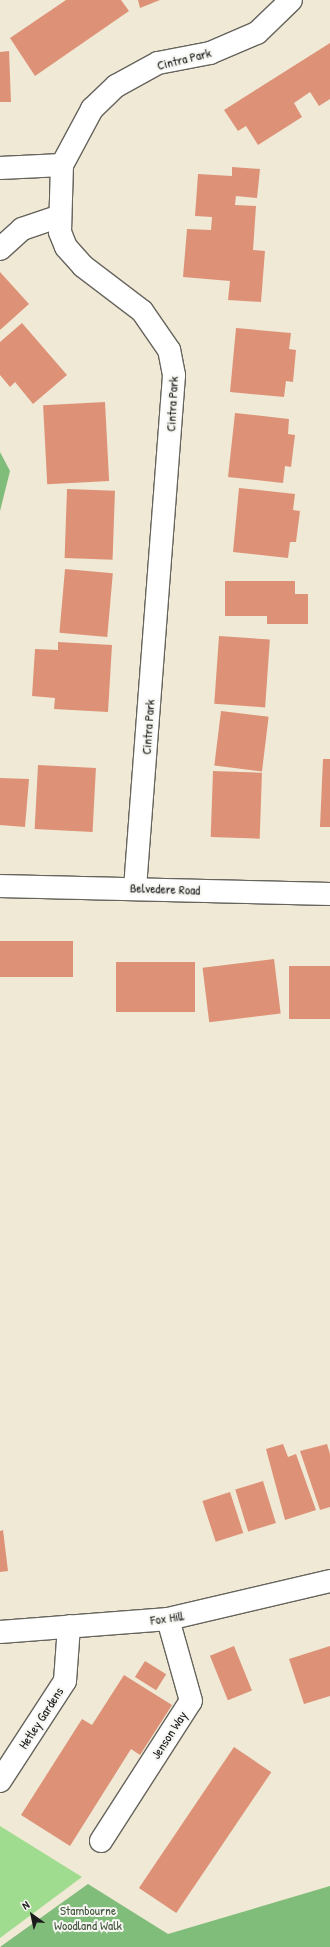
<!DOCTYPE html>
<style>
body{margin:0}
#map{position:relative;width:330px;height:1947px;overflow:hidden;background:#f0e9d5;font-family:"Patrick Hand",sans-serif}
div>[style]{position:absolute}
[style*='--x']{left:calc(var(--x)*1px);top:calc(var(--y)*1px);width:calc(var(--w)*1px);rotate:calc(var(--a)*1deg)}
.green>*{inset:0;background:#a0dc8f}
.forest>*{inset:0;background:#80bc7a}
.building>*{inset:0;background:#dd9278;transform-origin:0 0}
.roads{filter:drop-shadow(1px 0 #66645d) drop-shadow(-1px 0 #66645d) drop-shadow(0 1px #66645d) drop-shadow(0 -1px #66645d)}
.minor>*{height:22px;margin:-11px;padding:0 11px;transform-origin:11px;border-radius:11px;background:#fff}
span{translate:-50% -50%;white-space:nowrap;text-align:center;line-height:1.15;-webkit-text-stroke:4px #f6f6f2;paint-order:stroke}
.street-label{font-size:13px;color:#1c1c1c}
.park-label{font-size:13px;color:#44563e}
.north{position:absolute;left:12px;top:1895px;width:40px;height:40px;-webkit-text-stroke:3px #f6f6f2;paint-order:stroke;rotate:327deg;font-size:11px;font-weight:700;line-height:16px;text-align:center;color:#1c1c1c}
.north::after{content:'';display:block;margin:auto;width:14px;height:18px;background:#1c1c1c;clip-path:polygon(50% 0,100% 100%,50% 72%,0 100%)}
</style>
<div id="map">
<div class="green">
<i style="clip-path:polygon(0 1826px,82px 1877px,0 1938px)"></i>
</div>
<div class="forest">
<i style="clip-path:polygon(0 452px,10px 471px,0 511px)"></i>
<i style="clip-path:polygon(88px 1884px,168px 1934px,330px 1886px,330px 1947px,0 1947px)"></i>
</div>
<div class="building">
<i style="clip-path:polygon(66px 0,121px 0,129px 11px,35px 76px,10px 38px)"></i>
<i style="clip-path:polygon(138px 0,160px 0,140px 8px)"></i>
<i style="clip-path:polygon(330px 43px,330px 99px,319px 106px,310px 92px,294px 103px,302px 117px,258px 145px,246px 126px,238px 131px,224px 110px)"></i>
<i style="clip-path:polygon(9px 51px,11px 102px,0 102px,0 52px)"></i>
<i style="clip-path:polygon(232px 167px,260px 169px,257px 198px,236px 196px,235px 205px,256px 206px,253px 250px,265px 251px,261px 302px,228px 300px,230px 281px,183px 277px,187px 229px,211px 230px,212px 217px,195px 216px,198px 174px,232px 176px)"></i>
<i style="clip-path:polygon(0 272px,29px 304px,0 330px)"></i>
<i style="clip-path:polygon(22px 323px,67px 375px,33px 404px,15px 382px,10px 387px,0 375px,0 342px)"></i>
<i style="clip-path:polygon(236px 328px,291px 333px,289px 349px,296px 350px,293px 382px,286px 381px,284px 397px,230px 392px)"></i>
<i style="left:105px;top:402px;width:79px;height:62px;rotate:87deg"></i>
<i style="clip-path:polygon(235px 413px,289px 419px,288px 434px,295px 435px,291px 467px,285px 466px,283px 483px,228px 477px)"></i>
<i style="clip-path:polygon(239px 488px,295px 494px,293px 510px,300px 511px,296px 542px,290px 542px,288px 558px,233px 552px)"></i>
<i style="left:67px;top:489px;width:48px;height:69px;rotate:2deg"></i>
<i style="left:65px;top:569px;width:48px;height:64px;rotate:5deg"></i>
<i style="clip-path:polygon(225px 581px,295px 581px,295px 594px,308px 594px,308px 624px,267px 624px,267px 616px,225px 616px)"></i>
<i style="left:219px;top:636px;width:51px;height:68px;rotate:4deg"></i>
<i style="clip-path:polygon(58px 642px,112px 645px,108px 712px,54px 709px,55px 698px,32px 696px,35px 649px,58px 650px)"></i>
<i style="left:221px;top:711px;width:48px;height:55px;rotate:7deg"></i>
<i style="clip-path:polygon(323px 759px,330px 759px,330px 827px,320px 827px)"></i>
<i style="left:38px;top:765px;width:58px;height:64px;rotate:3deg"></i>
<i style="left:213px;top:771px;width:49px;height:66px;rotate:2deg"></i>
<i style="clip-path:polygon(0 778px,29px 779px,25px 827px,0 825px)"></i>
<i style="left:0;top:941px;width:73px;height:36px"></i>
<i style="left:274px;top:959px;width:55px;height:72px;rotate:83deg"></i>
<i style="left:116px;top:962px;width:79px;height:50px"></i>
<i style="left:330px;top:966px;width:53px;height:41px;rotate:90deg"></i>
<i style="clip-path:polygon(283px 1444px,288px 1457px,296px 1454px,316px 1510px,285px 1520px,266px 1449px)"></i>
<i style="clip-path:polygon(327px 1444px,330px 1454px,330px 1507px,320px 1510px,300px 1451px)"></i>
<i style="left:263px;top:1481px;width:44px;height:29px;rotate:73deg"></i>
<i style="left:230px;top:1492px;width:43px;height:29px;rotate:72deg"></i>
<i style="clip-path:polygon(3px 1530px,8px 1571px,0 1572px,0 1531px)"></i>
<i style="left:234px;top:1646px;width:48px;height:26px;rotate:68deg"></i>
<i style="clip-path:polygon(330px 1646px,330px 1696px,304px 1704px,289px 1659px)"></i>
<i style="left:145px;top:1661px;width:25px;height:19px;rotate:32deg"></i>
<i style="clip-path:polygon(124px 1675px,172px 1705px,140px 1755px,131px 1749px,70px 1846px,21px 1815px,82px 1719px,92px 1725px)"></i>
<i style="left:234px;top:1747px;width:45px;height:170px;rotate:34deg"></i>
</div>
<div class="roads">
<div class="minor">
<i style="--x:0;--y:168;--w:62;--a:-2.8"></i>
<i style="--x:0;--y:249;--w:30;--a:-42"></i>
<i style="--x:22;--y:229;--w:40;--a:-18.9"></i>
<i style="--x:0;--y:886;--w:330;--a:1.4"></i>
<i style="--x:135;--y:888;--w:514;--a:-85.65"></i>
<i style="--x:174;--y:375;--w:25;--a:-101"></i>
<i style="--x:169;--y:350;--w:47;--a:-124.7"></i>
<i style="--x:142;--y:311;--w:74;--a:-142.7"></i>
<i style="--x:83;--y:266;--w:25;--a:-132"></i>
<i style="--x:66;--y:247;--w:16;--a:-112"></i>
<i style="--x:60;--y:232;--w:67;--a:-88.3"></i>
<i style="--x:62;--y:165;--w:64;--a:-61.8"></i>
<i style="--x:92;--y:109;--w:33;--a:-44"></i>
<i style="--x:116;--y:86;--w:48;--a:-28.7"></i>
<i style="--x:158;--y:63;--w:53;--a:-10.9"></i>
<i style="--x:210;--y:53;--w:51;--a:-23.1"></i>
<i style="--x:257;--y:33;--w:47;--a:-44.1"></i>
<i style="--x:0;--y:1632;--w:169;--a:-4.4"></i>
<i style="--x:168;--y:1619;--w:166;--a:-13.2"></i>
<i style="--x:0;--y:1781;--w:119;--a:-57"></i>
<i style="--x:65;--y:1681;--w:55;--a:-85.8"></i>
<i style="--x:101;--y:1841;--w:166;--a:-57.3"></i>
<i style="--x:191;--y:1701;--w:85;--a:-105.7"></i>
</div>
</div>
<div class="street-label">
<span style="left:184px;top:59px;rotate:-14deg">Cintra Park</span>
<span style="left:172px;top:404px;rotate:-87deg">Cintra Park</span>
<span style="left:148px;top:727px;rotate:-86deg">Cintra Park</span>
<span style="left:165px;top:889px;rotate:2deg">Belvedere Road</span>
<span style="left:167px;top:1618px;rotate:-8deg">Fox Hill</span>
<span style="left:41px;top:1718px;rotate:-57deg">Hetley Gardens</span>
<span style="left:169px;top:1735px;rotate:-57deg">Jenson Way</span>
</div>
<div class="park-label">
<span style="left:88px;top:1918px">Stambourne<br>Woodland Walk</span>
</div>
<div class="north">N</div>
</div>
